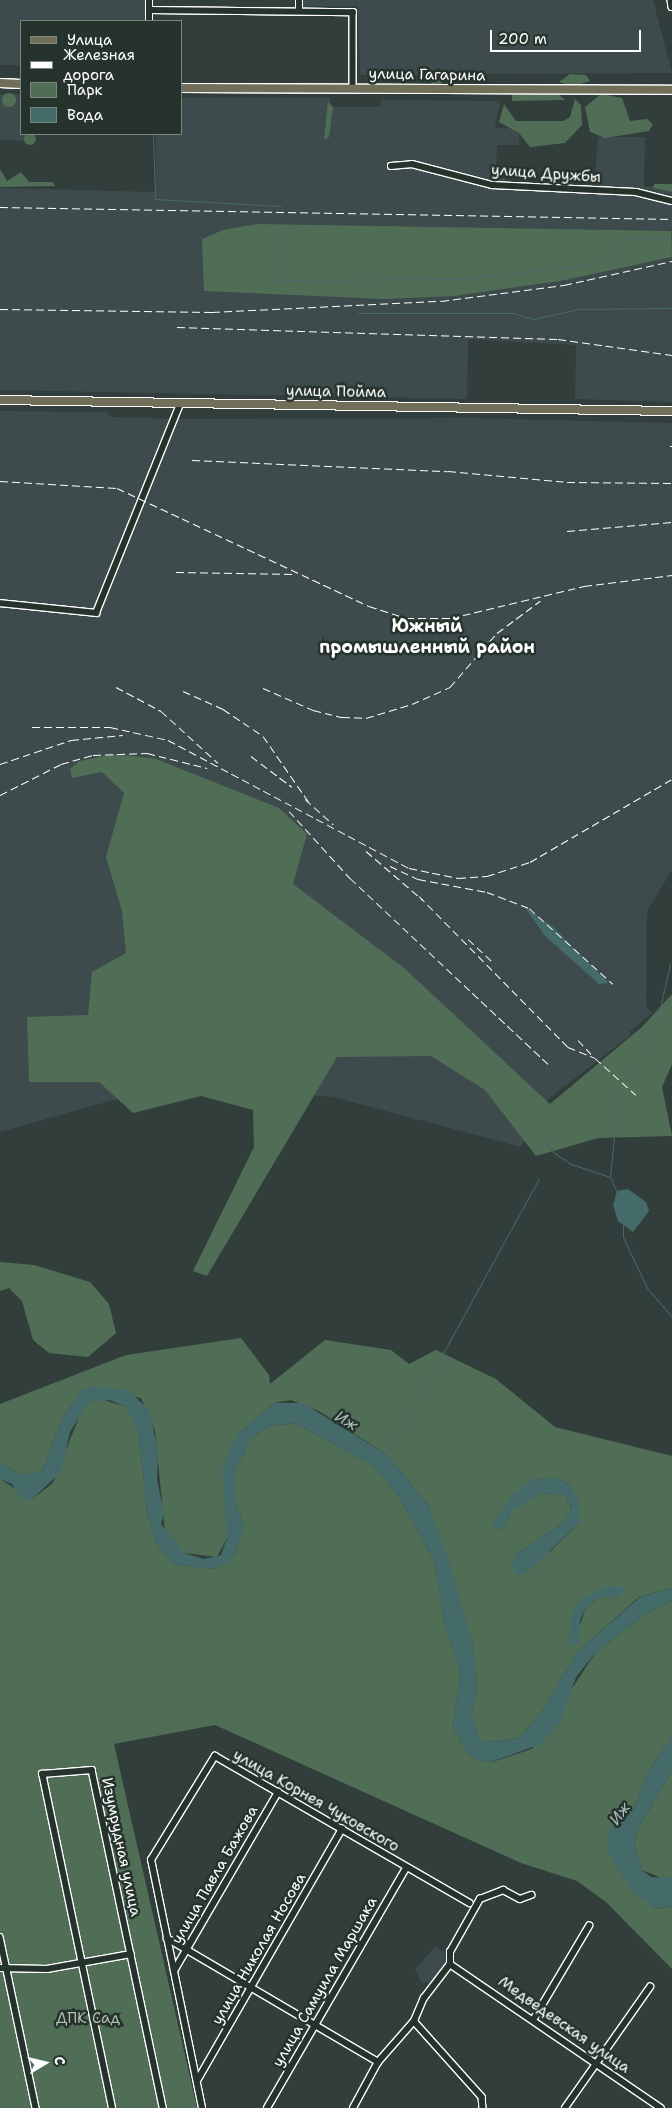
<!DOCTYPE html>
<meta charset="utf-8">
<style>
body{margin:0}
#map{position:relative;width:672px;height:2108px;overflow:hidden;background:#313e3c;font-family:"Shantell Sans",sans-serif}
div>[style]{position:absolute}
[style*='--x']{left:calc(var(--x)*1px);top:calc(var(--y)*1px);width:calc(var(--w)*1px);rotate:calc(var(--a)*1deg)}
.built>*{inset:0;background:#3e4b4d}
.green>*{inset:0;background:#506e56}
.round{border-radius:50%}
.water>*{inset:0;background:#456a6a}
.stream>*{height:1px;margin:-0.5px;padding:0 0.5px;transform-origin:0.5px;border-radius:0.5px;background:#456a6a}
.roads{filter:drop-shadow(1px 0 #fff) drop-shadow(-1px 0 #fff) drop-shadow(0 1px #fff) drop-shadow(0 -1px #fff)}
.minor>*{height:5.5px;margin:-2.75px;padding:0 2.75px;transform-origin:2.75px;border-radius:2.75px;background:#26332d}
.major>*{height:8px;margin:-4px;padding:0 4px;transform-origin:4px;border-radius:4px;background:#716e59}
.rail>*{height:1px;margin-top:-0.5px;transform-origin:0;background:repeating-linear-gradient(90deg,#fff 0 8px,transparent 0 12px)}
span{translate:-50% -50%;white-space:nowrap;text-align:center;line-height:1.15;-webkit-text-stroke:5px #26332d;paint-order:stroke}
.street-label{font-size:15px;color:#fff}
.park-label{font-size:15px;color:#b0beb3}
.water-label{font-size:16px;color:#abbcbc;font-style:italic}
.quarter-label{font-size:18px;color:#fff;font-weight:700}
.legend{position:absolute;left:20px;top:20px;width:162px;height:115px;box-sizing:border-box;background:#26332d;border:1px solid #7d8581;margin:0;padding:6px 9px;list-style:none;font-size:15px;color:#fff}
.legend li{display:flex;align-items:center;gap:10px;height:25px}
.legend b{width:25px;border:1px solid #7d8581}
.north{position:absolute;left:20px;top:2038px;width:50px;height:50px;-webkit-text-stroke:4px #26332d;paint-order:stroke;rotate:81deg;font-size:14px;font-weight:700;line-height:20px;text-align:center;color:#fff}
.north::after{content:'';display:block;margin:auto;width:18px;height:22px;background:#fff;clip-path:polygon(50% 0,100% 100%,50% 72%,0 100%)}
.scale{position:absolute;left:490px;top:30px;width:151px;height:22px;box-sizing:border-box;border:2px solid #fff;border-top:0;padding-left:6px;font-size:15px;line-height:18px;white-space:nowrap;color:#fff;-webkit-text-stroke:4px #26332d;paint-order:stroke}
</style>
<div id="map">
<div class="built">
<i style="clip-path:polygon(0 0,145px 0,145px 21px,21px 21px,21px 65px,0 65px)"></i>
<i style="clip-path:polygon(303px 0,653px 0,672px 73px,360px 75px,358px 6px,303px 6px)"></i>
<i style="clip-path:polygon(0 94px,21px 94px,21px 134px,32px 134px,31px 141px,0 140px)"></i>
<i style="clip-path:polygon(181px 98px,330px 98px,331px 107px,380px 107px,381px 100px,500px 101px,495px 128px,519px 128px,519px 145px,497px 145px,496px 178px,505px 178px,505px 183px,594px 186px,598px 137px,645px 137px,644px 187px,672px 184px,672px 402px,575px 399px,576px 345px,468px 339px,467px 399px,0 390px,0 188px,155px 192px,156px 134px,181px 134px)"></i>
<i style="clip-path:polygon(0 411px,105px 412px,111px 417px,179px 419px,473px 418px,672px 423px,672px 870px,647px 911px,646px 1006px,652px 1013px,629px 1032px,631px 1035px,544px 1102px,521px 1147px,333px 1097px,173px 1083px,0 1132px)"></i>
<i style="clip-path:polygon(435px 1947px,444px 1952px,446px 1961px,432px 1981px,422px 1983px,415px 1969px)"></i>
</div>
<div class="green">
<i class="round" style="left:431px;top:74px;width:12px;height:12px"></i>
<i style="clip-path:polygon(570px 74px,586px 75px,590px 81px,573px 86px,559px 82px)"></i>
<i class="round" style="left:2px;top:93px;width:14px;height:14px"></i>
<i style="clip-path:polygon(512px 94px,559px 95px,565px 100px,512px 101px)"></i>
<i style="clip-path:polygon(601px 94px,622px 98px,630px 121px,647px 119px,653px 124px,649px 131px,605px 138px,590px 132px,585px 107px)"></i>
<i style="clip-path:polygon(575px 99px,581px 105px,582px 125px,565px 143px,530px 147px,519px 133px,499px 122px,504px 104px,516px 121px,563px 121px,570px 117px)"></i>
<i style="clip-path:polygon(328px 102px,333px 107px,329px 137px,324px 140px)"></i>
<i class="round" style="left:24px;top:133px;width:12px;height:12px"></i>
<i style="clip-path:polygon(0 169px,7px 181px,21px 172px,29px 182px,53px 182px,55px 186px,0 187px)"></i>
<i style="clip-path:polygon(654px 184px,672px 184px,672px 192px,653px 188px)"></i>
<i style="clip-path:polygon(257px 224px,671px 231px,672px 257px,560px 281px,454px 296px,384px 299px,204px 291px,202px 239px,223px 230px)"></i>
<i style="clip-path:polygon(113px 754px,156px 759px,279px 808px,307px 834px,293px 884px,404px 968px,550px 1104px,642px 1027px,672px 994px,672px 1064px,662px 1087px,672px 1136px,598px 1138px,536px 1156px,485px 1090px,431px 1056px,337px 1057px,207px 1276px,193px 1271px,254px 1147px,253px 1110px,201px 1096px,133px 1113px,99px 1082px,29px 1082px,27px 1017px,88px 1015px,92px 972px,126px 953px,122px 911px,106px 857px,124px 793px,102px 772px,72px 778px,70px 769px,80px 761px)"></i>
<i style="clip-path:polygon(0 1262px,34px 1265px,90px 1282px,109px 1304px,116px 1333px,88px 1357px,49px 1353px,33px 1340px,22px 1301px,9px 1288px,0 1291px)"></i>
<i style="clip-path:polygon(evenodd,241px 1338px,269px 1375px,270px 1384px,325px 1340px,391px 1350px,409px 1364px,436px 1350px,496px 1379px,555px 1427px,672px 1456px,672px 1588px,639px 1597px,577px 1652px,540px 1714px,519px 1738px,487px 1742px,479px 1738px,471px 1713px,477px 1689px,473px 1646px,429px 1506px,387px 1455px,319px 1411px,291px 1400px,274px 1403px,237px 1435px,227px 1538px,217px 1557px,184px 1553px,165px 1532px,155px 1431px,141px 1398px,82px 1390px,63px 1417px,42px 1471px,21px 1475px,0 1462px,0 1404px,126px 1355px,241px 1338px,552px 1477px,569px 1484px,580px 1522px,550px 1552px,516px 1554px,563px 1523px,572px 1509px,565px 1496px,543px 1493px,526px 1498px,512px 1510px,504px 1527px,495px 1530px,532px 1480px,552px 1477px,241px 1338px,618px 1597px,599px 1598px,586px 1607px,577px 1634px,583px 1598px,618px 1597px)"></i>
<i style="clip-path:polygon(100px 1399px,127px 1407px,132px 1415px,139px 1434px,147px 1513px,156px 1543px,173px 1564px,213px 1569px,235px 1554px,244px 1527px,236px 1504px,236px 1469px,250px 1439px,269px 1426px,295px 1423px,371px 1464px,397px 1493px,434px 1560px,446px 1630px,461px 1671px,453px 1727px,468px 1754px,480px 1761px,492px 1762px,532px 1749px,596px 1652px,647px 1613px,672px 1601px,672px 1737px,649px 1770px,633px 1811px,611px 1829px,609px 1855px,655px 1909px,672px 1906px,672px 1969px,606px 1902px,577px 1881px,521px 1863px,215px 1725px,114px 1744px,197px 2108px,0 2108px,0 1479px,32px 1499px,53px 1483px,81px 1412px,89px 1402px)"></i>
<i style="clip-path:polygon(672px 1770px,672px 1878px,664px 1879px,642px 1870px,634px 1845px,636px 1832px)"></i>
</div>
<div class="water">
<i style="clip-path:polygon(525px 907px,553px 927px,609px 983px,599px 984px,545px 936px)"></i>
<i style="clip-path:polygon(628px 1189px,646px 1202px,649px 1211px,633px 1232px,618px 1221px,613px 1205px,617px 1191px)"></i>
<i style="clip-path:polygon(92px 1386px,129px 1391px,149px 1410px,158px 1450px,157px 1479px,164px 1514px,161px 1524px,184px 1553px,204px 1559px,221px 1555px,227px 1538px,222px 1468px,237px 1435px,274px 1403px,303px 1403px,387px 1455px,429px 1506px,448px 1558px,473px 1646px,477px 1689px,471px 1713px,479px 1737px,487px 1742px,519px 1738px,540px 1714px,577px 1652px,640px 1597px,672px 1588px,672px 1601px,647px 1613px,596px 1652px,576px 1677px,560px 1722px,541px 1744px,491px 1762px,480px 1761px,468px 1754px,453px 1727px,461px 1671px,446px 1630px,434px 1560px,397px 1493px,371px 1464px,295px 1423px,269px 1426px,250px 1439px,236px 1469px,236px 1504px,244px 1527px,235px 1554px,227px 1564px,213px 1569px,173px 1564px,156px 1543px,147px 1513px,139px 1434px,126px 1407px,110px 1400px,89px 1402px,70px 1432px,61px 1472px,32px 1499px,24px 1501px,12px 1484px,0 1479px,0 1462px,21px 1475px,42px 1471px,63px 1417px,82px 1390px)"></i>
<i style="clip-path:polygon(552px 1477px,569px 1484px,578px 1499px,580px 1522px,527px 1573px,516px 1575px,511px 1563px,516px 1554px,563px 1523px,572px 1508px,565px 1496px,543px 1493px,512px 1510px,504px 1527px,495px 1530px,493px 1523px,513px 1494px,532px 1480px)"></i>
<i style="clip-path:polygon(605px 1586px,625px 1587px,618px 1597px,599px 1598px,586px 1607px,580px 1620px,579px 1643px,569px 1647px,571px 1614px,583px 1598px)"></i>
<i style="clip-path:polygon(672px 1737px,672px 1770px,636px 1832px,634px 1845px,642px 1870px,651px 1877px,672px 1878px,672px 1906px,654px 1909px,631px 1890px,609px 1855px,607px 1841px,610px 1829px,633px 1811px,649px 1770px)"></i>
</div>
<div class="stream">
<i style="--x:153;--y:134;--w:65;--a:88.2"></i>
<i style="--x:155;--y:199;--w:126;--a:3.2"></i>
<i style="--x:280;--y:227;--w:53;--a:95.4"></i>
<i style="--x:275;--y:280;--w:182;--a:-0.3"></i>
<i style="--x:457;--y:279;--w:132;--a:-6.1"></i>
<i style="--x:588;--y:265;--w:26;--a:-18"></i>
<i style="--x:613;--y:257;--w:21;--a:-73"></i>
<i style="--x:619;--y:237;--w:53;--a:1.1"></i>
<i style="--x:358;--y:313;--w:155;--a:0"></i>
<i style="--x:513;--y:313;--w:21;--a:17"></i>
<i style="--x:533;--y:319;--w:47;--a:-12.3"></i>
<i style="--x:579;--y:309;--w:93;--a:-0.6"></i>
<i style="--x:627;--y:1082;--w:59;--a:-61.7"></i>
<i style="--x:655;--y:1030;--w:68;--a:-77.2"></i>
<i style="--x:544;--y:1127;--w:13;--a:90"></i>
<i style="--x:544;--y:1140;--w:15;--a:53"></i>
<i style="--x:553;--y:1152;--w:22;--a:34"></i>
<i style="--x:571;--y:1164;--w:41;--a:18.4"></i>
<i style="--x:610;--y:1177;--w:17;--a:65"></i>
<i style="--x:610;--y:1176;--w:48;--a:-84.1"></i>
<i style="--x:615;--y:1128;--w:22;--a:-98"></i>
<i style="--x:612;--y:1106;--w:21;--a:-59"></i>
<i style="--x:623;--y:1225;--w:12;--a:90"></i>
<i style="--x:623;--y:1237;--w:56;--a:64.8"></i>
<i style="--x:647;--y:1288;--w:38;--a:49"></i>
<i style="--x:387;--y:1455;--w:315;--a:-61.2"></i>
</div>
<div class="roads">
<div class="minor">
<i style="--x:149;--y:0;--w:21;--a:90"></i>
<i style="--x:671;--y:0;--w:7;--a:82"></i>
<i style="--x:149;--y:10;--w:204;--a:0.6"></i>
<i style="--x:353;--y:12;--w:76;--a:90"></i>
<i style="--x:299;--y:11;--w:11;--a:-90"></i>
<i style="--x:391;--y:166;--w:21;--a:-5"></i>
<i style="--x:412;--y:164;--w:83;--a:14.7"></i>
<i style="--x:492;--y:185;--w:144;--a:2.8"></i>
<i style="--x:636;--y:192;--w:37;--a:14"></i>
<i style="--x:0;--y:603;--w:97;--a:5.9"></i>
<i style="--x:96;--y:613;--w:225;--a:-68.1"></i>
<i style="--x:0;--y:1937;--w:175;--a:78.1"></i>
<i style="--x:167;--y:1938;--w:245;--a:30.4"></i>
<i style="--x:450;--y:1964;--w:255;--a:34.3"></i>
<i style="--x:450;--y:1964;--w:12;--a:-90"></i>
<i style="--x:450;--y:1952;--w:61;--a:-60.5"></i>
<i style="--x:480;--y:1899;--w:25;--a:-21"></i>
<i style="--x:503;--y:1890;--w:19;--a:28"></i>
<i style="--x:520;--y:1899;--w:12;--a:-20"></i>
<i style="--x:0;--y:1968;--w:47;--a:1.2"></i>
<i style="--x:47;--y:1969;--w:85;--a:-10.1"></i>
<i style="--x:174;--y:1971;--w:207;--a:-59.8"></i>
<i style="--x:535;--y:2017;--w:106;--a:-59.3"></i>
<i style="--x:414;--y:2021;--w:102;--a:48.2"></i>
<i style="--x:482;--y:2097;--w:11;--a:85"></i>
<i style="--x:197;--y:2081;--w:291;--a:-60.1"></i>
<i style="--x:112;--y:2108;--w:341;--a:-101.8"></i>
<i style="--x:42;--y:1774;--w:50;--a:-4.6"></i>
<i style="--x:92;--y:1770;--w:345;--a:78.1"></i>
<i style="--x:202;--y:2108;--w:253;--a:-101.6"></i>
<i style="--x:151;--y:1860;--w:122;--a:-58.4"></i>
<i style="--x:215;--y:1756;--w:294;--a:30"></i>
<i style="--x:267;--y:2108;--w:277;--a:-59.9"></i>
<i style="--x:353;--y:2108;--w:52;--a:-61.5"></i>
<i style="--x:378;--y:2062;--w:55;--a:-48.7"></i>
<i style="--x:414;--y:2021;--w:25;--a:-67"></i>
<i style="--x:424;--y:1998;--w:43;--a:-52.6"></i>
<i style="--x:565;--y:2108;--w:148;--a:-54.9"></i>
</div>
<div class="major">
<i style="--x:0;--y:83;--w:21;--a:3"></i>
<i style="--x:181;--y:88;--w:491;--a:0.2"></i>
<i style="--x:0;--y:400;--w:672;--a:0.94"></i>
</div>
</div>
<div class="rail">
<i style="--x:0;--y:207;--w:672;--a:1.02"></i>
<i style="--x:0;--y:309;--w:212;--a:0.8"></i>
<i style="--x:212;--y:312;--w:229;--a:-2.8"></i>
<i style="--x:441;--y:301;--w:124;--a:-7.4"></i>
<i style="--x:564;--y:285;--w:111;--a:-12.5"></i>
<i style="--x:177;--y:327;--w:381;--a:1.8"></i>
<i style="--x:558;--y:339;--w:115;--a:8"></i>
<i style="--x:670;--y:446;--w:2;--a:0"></i>
<i style="--x:192;--y:460;--w:256;--a:2.5"></i>
<i style="--x:448;--y:471;--w:120;--a:5.3"></i>
<i style="--x:567;--y:482;--w:105;--a:0.5"></i>
<i style="--x:0;--y:481;--w:117;--a:3.4"></i>
<i style="--x:117;--y:488;--w:278;--a:25.1"></i>
<i style="--x:369;--y:606;--w:39;--a:18"></i>
<i style="--x:406;--y:618;--w:45;--a:0"></i>
<i style="--x:451;--y:618;--w:137;--a:-13.5"></i>
<i style="--x:584;--y:586;--w:89;--a:-7.1"></i>
<i style="--x:567;--y:531;--w:105;--a:-4.9"></i>
<i style="--x:176;--y:572;--w:120;--a:1"></i>
<i style="--x:116;--y:687;--w:51;--a:28.1"></i>
<i style="--x:161;--y:711;--w:77;--a:42.4"></i>
<i style="--x:263;--y:688;--w:55;--a:23.7"></i>
<i style="--x:313;--y:710;--w:30;--a:14"></i>
<i style="--x:342;--y:717;--w:24;--a:2"></i>
<i style="--x:366;--y:718;--w:48;--a:-16.9"></i>
<i style="--x:412;--y:704;--w:42;--a:-24.1"></i>
<i style="--x:450;--y:687;--w:72;--a:-49"></i>
<i style="--x:497;--y:633;--w:54;--a:-36.7"></i>
<i style="--x:183;--y:691;--w:44;--a:24.2"></i>
<i style="--x:223;--y:709;--w:48;--a:34"></i>
<i style="--x:263;--y:736;--w:83;--a:55.3"></i>
<i style="--x:32;--y:727;--w:78;--a:0"></i>
<i style="--x:110;--y:727;--w:59;--a:12.6"></i>
<i style="--x:168;--y:740;--w:273;--a:28"></i>
<i style="--x:409;--y:868;--w:50;--a:11.5"></i>
<i style="--x:458;--y:878;--w:29;--a:-4"></i>
<i style="--x:487;--y:876;--w:45;--a:-18"></i>
<i style="--x:530;--y:862;--w:164;--a:-30.3"></i>
<i style="--x:251;--y:756;--w:51;--a:37.1"></i>
<i style="--x:0;--y:764;--w:75;--a:-18.7"></i>
<i style="--x:71;--y:740;--w:52;--a:-5.5"></i>
<i style="--x:0;--y:795;--w:68;--a:-26.9"></i>
<i style="--x:61;--y:764;--w:33;--a:-16"></i>
<i style="--x:93;--y:755;--w:54;--a:-2.1"></i>
<i style="--x:147;--y:753;--w:62;--a:14"></i>
<i style="--x:305;--y:799;--w:38;--a:42"></i>
<i style="--x:289;--y:811;--w:91;--a:47.7"></i>
<i style="--x:350;--y:878;--w:272;--a:43.2"></i>
<i style="--x:366;--y:851;--w:75;--a:40.7"></i>
<i style="--x:390;--y:866;--w:31;--a:25"></i>
<i style="--x:418;--y:879;--w:70;--a:10.7"></i>
<i style="--x:487;--y:892;--w:45;--a:20.9"></i>
<i style="--x:529;--y:908;--w:113;--a:42.1"></i>
<i style="--x:419;--y:896;--w:212;--a:45.4"></i>
<i style="--x:568;--y:1047;--w:29;--a:22"></i>
<i style="--x:595;--y:1058;--w:55;--a:42.1"></i>
<i style="--x:468;--y:939;--w:35;--a:43"></i>
<i style="--x:578;--y:1040;--w:19;--a:47"></i>
</div>
<div class="street-label">
<span style="left:427px;top:75px;rotate:1deg">улица Гагарина</span>
<span style="left:546px;top:174px;rotate:4deg">улица Дружбы</span>
<span style="left:336px;top:392px;rotate:1deg">улица Пойма</span>
<span style="left:316px;top:1801px;rotate:30deg">улица Корнея Чуковского</span>
<span style="left:121px;top:1847px;rotate:78deg">Изумрудная улица</span>
<span style="left:215px;top:1875px;rotate:-60deg">улица Павла Бажова</span>
<span style="left:259px;top:1949px;rotate:-60deg">улица Николая Носова</span>
<span style="left:325px;top:1982px;rotate:-60deg">улица Самуила Маршака</span>
<span style="left:564px;top:2025px;rotate:35deg">Медведевская улица</span>
</div>
<div class="park-label">
<span style="left:88px;top:2019px">ДПК Сад</span>
</div>
<div class="water-label">
<span style="left:346px;top:1421px;rotate:30deg">Иж</span>
<span style="left:620px;top:1814px;rotate:-54deg">Иж</span>
</div>
<div class="quarter-label">
<span style="left:427px;top:637px">Южный<br>промышленный район</span>
</div>
<ul class="legend">
<li><b style="height:6px;background:#716e59"></b>Улица</li>
<li><b style="height:6px;background:#fff"></b>Железная дорога</li>
<li><b style="height:14px;background:#506e56"></b>Парк</li>
<li><b style="height:14px;background:#456a6a"></b>Вода</li>
</ul>
<div class="north">С</div>
<div class="scale">200 m</div>
</div>
